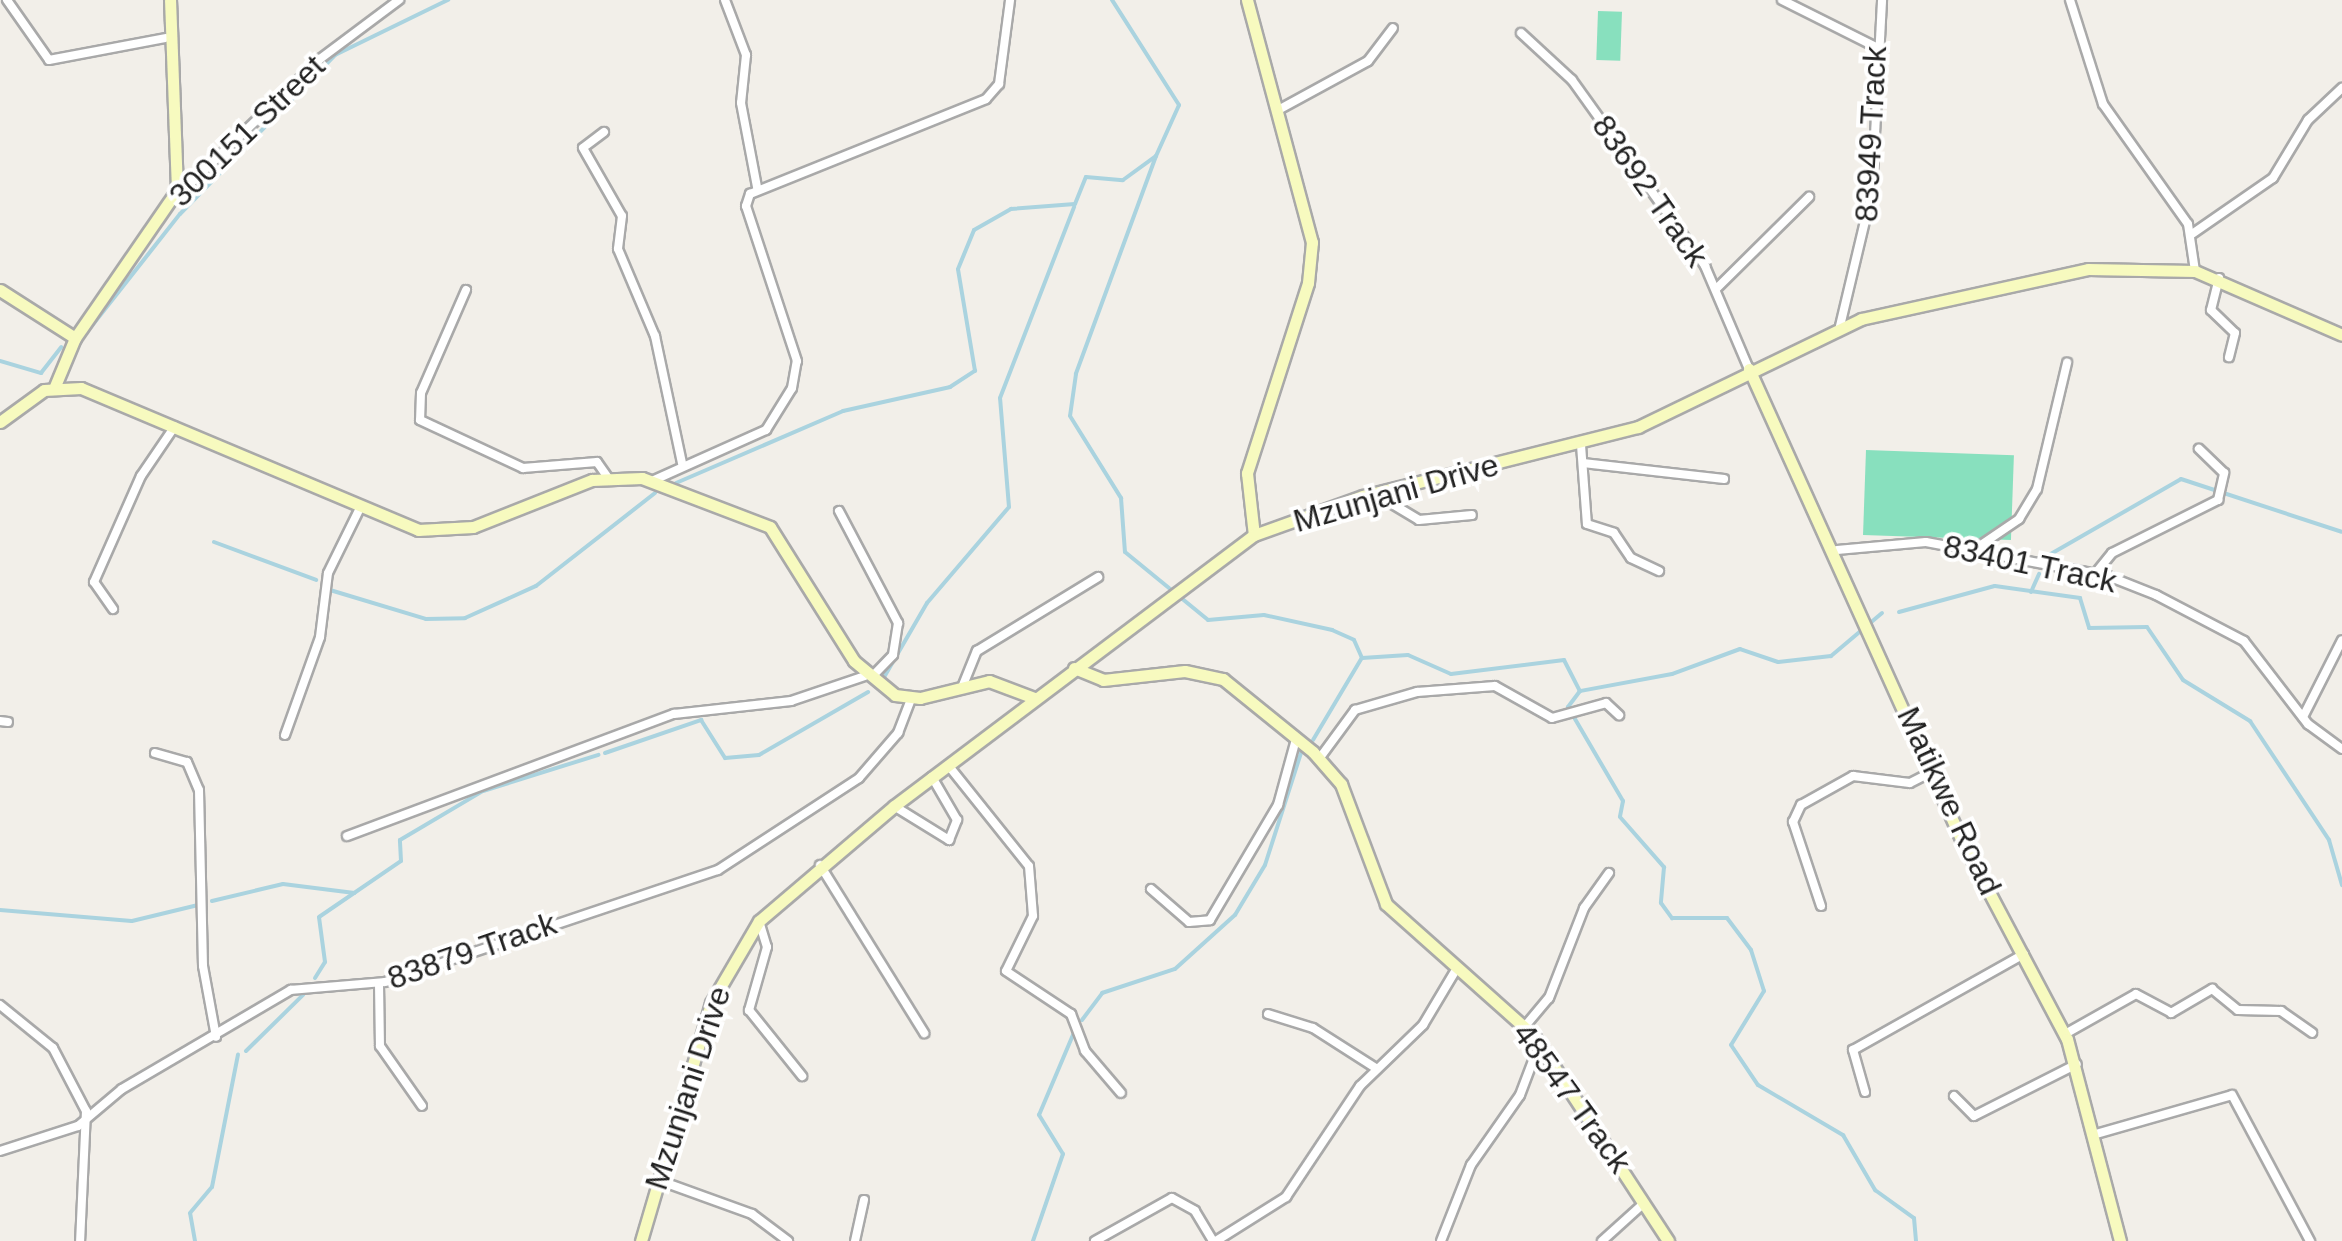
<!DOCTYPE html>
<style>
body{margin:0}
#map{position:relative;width:2342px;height:1241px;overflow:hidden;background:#f2efe9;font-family:Helvetica,sans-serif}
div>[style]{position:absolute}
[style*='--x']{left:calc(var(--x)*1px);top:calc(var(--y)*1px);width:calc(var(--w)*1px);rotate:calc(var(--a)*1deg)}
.pitch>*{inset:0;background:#88e0be;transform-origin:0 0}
.stream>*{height:4px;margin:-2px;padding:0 2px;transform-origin:2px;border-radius:2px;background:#aad3df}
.roads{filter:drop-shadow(2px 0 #a9a9a9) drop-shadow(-2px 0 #a9a9a9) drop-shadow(0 2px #a9a9a9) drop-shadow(0 -2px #a9a9a9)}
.street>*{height:8px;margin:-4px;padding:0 4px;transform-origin:4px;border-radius:4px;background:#fff}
.secondary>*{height:11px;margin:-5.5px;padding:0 5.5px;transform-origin:5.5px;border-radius:5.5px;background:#f7fabf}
span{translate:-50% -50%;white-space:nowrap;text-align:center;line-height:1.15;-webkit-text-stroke:8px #fff;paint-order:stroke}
.street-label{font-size:32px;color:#222}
</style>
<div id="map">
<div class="pitch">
<i style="left:1598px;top:11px;width:24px;height:49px;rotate:2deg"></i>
<i style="left:1866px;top:450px;width:148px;height:85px;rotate:2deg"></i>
</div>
<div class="stream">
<i style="--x:1156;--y:156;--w:232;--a:110.2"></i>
<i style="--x:1076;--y:374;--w:42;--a:98.1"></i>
<i style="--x:1070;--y:416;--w:97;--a:58.1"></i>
<i style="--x:1121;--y:498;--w:54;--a:85.8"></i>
<i style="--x:1125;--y:552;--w:107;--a:39.3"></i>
<i style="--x:1208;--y:620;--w:56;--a:-5.1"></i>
<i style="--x:1264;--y:615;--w:70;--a:12.4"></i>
<i style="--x:1332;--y:630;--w:24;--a:24"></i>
<i style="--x:1354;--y:640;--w:20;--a:66"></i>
<i style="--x:1362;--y:658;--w:46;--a:-3.7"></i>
<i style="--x:1408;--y:655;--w:47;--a:23.8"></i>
<i style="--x:1451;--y:674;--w:114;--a:-7.1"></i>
<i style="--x:1564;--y:660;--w:35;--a:63"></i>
<i style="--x:87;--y:332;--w:150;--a:-51.8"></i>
<i style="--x:180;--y:214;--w:222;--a:-45.7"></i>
<i style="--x:335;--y:55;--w:126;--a:-26"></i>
<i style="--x:0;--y:361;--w:43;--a:16.3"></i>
<i style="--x:41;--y:373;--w:33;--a:-52"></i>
<i style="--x:676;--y:483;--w:182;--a:-23.3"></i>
<i style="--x:843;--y:411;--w:110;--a:-12.6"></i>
<i style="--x:950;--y:387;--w:30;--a:-33"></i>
<i style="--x:975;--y:371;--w:103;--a:-99.5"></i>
<i style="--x:958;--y:269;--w:42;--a:-67.7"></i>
<i style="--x:974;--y:230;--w:43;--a:-29.6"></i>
<i style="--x:1011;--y:209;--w:64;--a:-4.5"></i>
<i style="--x:1075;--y:204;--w:29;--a:-68"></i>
<i style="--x:1086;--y:177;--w:37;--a:5"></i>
<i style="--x:1123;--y:180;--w:41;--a:-36"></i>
<i style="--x:1156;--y:156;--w:56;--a:-65.7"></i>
<i style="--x:1179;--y:105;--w:125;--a:-122.5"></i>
<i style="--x:214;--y:542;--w:109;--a:20.4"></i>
<i style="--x:2042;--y:559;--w:160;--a:-29.9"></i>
<i style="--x:2181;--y:479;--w:169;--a:18.2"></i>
<i style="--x:330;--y:590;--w:100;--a:16.8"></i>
<i style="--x:426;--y:619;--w:39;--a:-1"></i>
<i style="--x:465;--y:618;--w:78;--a:-24.3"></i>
<i style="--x:536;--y:586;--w:151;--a:-38"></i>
<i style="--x:2031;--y:592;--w:20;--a:-66"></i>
<i style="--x:1899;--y:612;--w:99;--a:-15.2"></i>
<i style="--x:1995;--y:586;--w:86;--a:8"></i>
<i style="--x:2080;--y:598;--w:31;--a:73"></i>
<i style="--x:2089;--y:628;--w:58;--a:-1"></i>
<i style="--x:2147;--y:627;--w:64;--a:55.8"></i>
<i style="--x:2183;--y:680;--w:79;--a:31.5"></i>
<i style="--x:2250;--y:721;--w:143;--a:56.4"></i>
<i style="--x:2329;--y:840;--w:47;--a:73.9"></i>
<i style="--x:1882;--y:613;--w:67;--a:139.9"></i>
<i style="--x:1831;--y:656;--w:53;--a:173.5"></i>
<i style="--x:1778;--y:662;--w:40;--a:-161.1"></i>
<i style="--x:1740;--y:649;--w:72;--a:159.8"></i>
<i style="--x:1672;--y:674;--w:94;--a:169.5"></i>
<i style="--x:1580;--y:691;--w:20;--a:127"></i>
<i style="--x:1568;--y:707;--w:109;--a:59.7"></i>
<i style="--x:1623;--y:801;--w:16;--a:101"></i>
<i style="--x:1620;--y:817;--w:67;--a:48.7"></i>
<i style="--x:1664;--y:867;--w:36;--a:95"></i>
<i style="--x:1661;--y:903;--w:19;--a:54"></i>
<i style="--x:1672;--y:918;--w:55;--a:0"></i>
<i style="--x:1727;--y:918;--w:40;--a:53"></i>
<i style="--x:1751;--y:950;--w:43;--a:72.4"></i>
<i style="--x:1764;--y:991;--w:63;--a:121.4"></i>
<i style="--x:1731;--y:1045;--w:48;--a:56"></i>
<i style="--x:1758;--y:1085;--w:99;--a:30.5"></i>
<i style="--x:1843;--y:1135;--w:64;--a:59.8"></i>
<i style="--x:1875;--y:1190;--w:48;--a:35.7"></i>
<i style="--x:1914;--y:1218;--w:23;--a:85"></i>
<i style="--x:883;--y:679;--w:88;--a:-59.9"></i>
<i style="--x:927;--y:603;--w:126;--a:-49.5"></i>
<i style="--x:1009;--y:507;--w:109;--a:-94.7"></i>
<i style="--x:1000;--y:398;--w:205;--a:-68.8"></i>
<i style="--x:1313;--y:740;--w:94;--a:-59.3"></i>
<i style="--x:605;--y:753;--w:102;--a:-19"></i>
<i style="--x:701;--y:720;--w:45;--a:57.7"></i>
<i style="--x:725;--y:758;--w:34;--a:-5"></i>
<i style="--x:759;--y:755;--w:126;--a:-30"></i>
<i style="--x:212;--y:901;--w:73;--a:-13.5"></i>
<i style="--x:283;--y:884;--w:72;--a:7.2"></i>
<i style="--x:0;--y:910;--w:132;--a:4.8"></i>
<i style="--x:132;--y:921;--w:68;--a:-13.6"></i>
<i style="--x:315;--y:978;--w:19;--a:-58"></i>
<i style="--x:325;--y:962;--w:45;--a:-97.6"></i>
<i style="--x:319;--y:917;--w:99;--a:-34.3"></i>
<i style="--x:401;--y:861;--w:21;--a:-93"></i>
<i style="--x:400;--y:840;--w:96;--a:-30.6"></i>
<i style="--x:483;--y:791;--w:121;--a:-17.4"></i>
<i style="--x:1082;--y:1020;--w:34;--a:-53"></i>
<i style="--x:1102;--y:993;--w:77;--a:-18.2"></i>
<i style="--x:1175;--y:969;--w:81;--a:-42"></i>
<i style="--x:1235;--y:915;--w:58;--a:-59"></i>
<i style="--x:1265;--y:865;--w:118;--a:-72.2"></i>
<i style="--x:246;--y:1051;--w:80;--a:-44.5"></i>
<i style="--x:195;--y:1241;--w:28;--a:-100"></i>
<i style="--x:190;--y:1213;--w:34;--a:-50"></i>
<i style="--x:212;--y:1187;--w:135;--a:-78.9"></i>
<i style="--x:1033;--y:1241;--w:92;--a:-71"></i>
<i style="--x:1063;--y:1154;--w:46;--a:-121.6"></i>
<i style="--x:1039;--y:1115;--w:95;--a:-67"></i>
</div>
<div class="roads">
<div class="street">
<i style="--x:7;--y:0;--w:73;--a:55"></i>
<i style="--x:49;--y:60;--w:118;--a:-10.7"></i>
<i style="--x:725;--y:0;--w:59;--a:69.1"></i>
<i style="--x:746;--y:55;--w:48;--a:95.9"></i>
<i style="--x:741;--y:103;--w:86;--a:79.2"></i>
<i style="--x:1782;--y:0;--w:103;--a:26.6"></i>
<i style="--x:2070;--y:0;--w:109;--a:72.4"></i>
<i style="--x:2103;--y:104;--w:147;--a:54.7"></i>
<i style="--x:2188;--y:224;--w:48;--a:81.5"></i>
<i style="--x:1521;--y:33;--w:69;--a:42.7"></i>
<i style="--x:1572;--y:80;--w:229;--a:54.4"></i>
<i style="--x:1705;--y:266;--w:112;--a:66.9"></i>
<i style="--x:1280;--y:109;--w:100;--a:-28.6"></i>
<i style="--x:1368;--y:61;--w:41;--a:-52.9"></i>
<i style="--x:604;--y:132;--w:26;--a:143"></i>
<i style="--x:583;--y:148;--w:78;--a:60.2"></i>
<i style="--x:622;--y:216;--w:33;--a:97"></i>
<i style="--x:618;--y:249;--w:95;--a:67"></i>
<i style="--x:655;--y:336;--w:130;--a:78"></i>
<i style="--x:172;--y:201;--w:205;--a:-43.8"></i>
<i style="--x:320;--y:59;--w:99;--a:-36.8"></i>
<i style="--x:2192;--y:234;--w:98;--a:-34.7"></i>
<i style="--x:2273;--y:178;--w:68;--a:-58.9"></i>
<i style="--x:2308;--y:120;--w:47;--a:-43.3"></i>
<i style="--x:2219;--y:278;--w:33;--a:104"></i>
<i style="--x:2211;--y:310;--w:33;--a:44"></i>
<i style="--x:2235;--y:333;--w:25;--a:104"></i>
<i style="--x:1716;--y:289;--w:131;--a:-44.7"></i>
<i style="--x:466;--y:290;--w:112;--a:113.6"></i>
<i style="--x:421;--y:393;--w:27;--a:92"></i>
<i style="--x:420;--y:420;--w:114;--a:25"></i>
<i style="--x:523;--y:468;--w:74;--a:-4.6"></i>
<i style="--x:597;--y:462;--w:19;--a:55"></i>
<i style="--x:1840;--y:326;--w:138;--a:-76.6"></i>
<i style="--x:1872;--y:192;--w:192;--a:-87"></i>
<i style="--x:1581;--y:445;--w:79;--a:85.7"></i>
<i style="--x:1587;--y:524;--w:28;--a:18"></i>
<i style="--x:1614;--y:533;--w:30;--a:56"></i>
<i style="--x:1631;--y:558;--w:31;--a:25"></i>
<i style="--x:1583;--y:463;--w:142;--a:6.5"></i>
<i style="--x:652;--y:481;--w:125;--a:-24.1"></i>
<i style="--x:766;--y:430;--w:49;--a:-58.2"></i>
<i style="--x:792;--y:388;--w:27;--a:-80"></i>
<i style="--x:797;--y:361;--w:163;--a:-108.2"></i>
<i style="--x:746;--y:206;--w:13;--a:-72"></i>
<i style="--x:750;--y:194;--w:254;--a:-21.9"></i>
<i style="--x:986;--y:99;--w:20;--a:-49"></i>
<i style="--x:999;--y:84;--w:85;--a:-82.5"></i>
<i style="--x:1374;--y:493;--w:52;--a:31"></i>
<i style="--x:1419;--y:520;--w:53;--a:-5.4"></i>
<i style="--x:839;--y:511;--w:127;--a:62.2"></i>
<i style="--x:898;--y:623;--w:32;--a:99"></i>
<i style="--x:893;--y:655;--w:30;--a:134"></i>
<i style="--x:1837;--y:550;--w:89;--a:-5.1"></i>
<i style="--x:1926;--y:542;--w:185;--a:10.6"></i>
<i style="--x:2108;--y:576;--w:52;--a:21.6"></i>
<i style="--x:2156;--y:595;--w:99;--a:27.6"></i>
<i style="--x:2244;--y:641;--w:105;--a:52.4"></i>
<i style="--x:2308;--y:724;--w:42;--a:36.3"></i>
<i style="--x:1972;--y:551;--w:57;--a:-34.2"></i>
<i style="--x:2019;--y:519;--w:35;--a:-59"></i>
<i style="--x:2037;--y:489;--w:130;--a:-76.6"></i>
<i style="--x:2095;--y:574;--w:27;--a:-51"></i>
<i style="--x:2112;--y:553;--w:119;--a:-26.6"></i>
<i style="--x:2218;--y:500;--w:28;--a:-77"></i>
<i style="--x:2224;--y:473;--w:35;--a:-136"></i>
<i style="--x:113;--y:609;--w:33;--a:-125"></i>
<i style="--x:94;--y:582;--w:116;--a:-66.1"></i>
<i style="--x:141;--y:476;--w:60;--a:-55.8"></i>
<i style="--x:963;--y:685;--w:37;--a:-68"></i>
<i style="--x:977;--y:651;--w:142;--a:-31.4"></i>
<i style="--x:2303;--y:717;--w:86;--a:-63.1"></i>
<i style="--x:0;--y:721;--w:8;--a:7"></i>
<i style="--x:285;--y:735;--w:104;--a:-70.3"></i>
<i style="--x:320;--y:637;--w:64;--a:-82.9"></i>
<i style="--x:328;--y:573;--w:70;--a:-63.8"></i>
<i style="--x:155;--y:753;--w:33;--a:16"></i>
<i style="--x:187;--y:762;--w:30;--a:67"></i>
<i style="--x:199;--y:790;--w:176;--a:88.7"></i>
<i style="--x:203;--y:966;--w:72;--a:79.6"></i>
<i style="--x:1319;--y:759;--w:61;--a:-53.7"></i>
<i style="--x:1355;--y:710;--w:65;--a:-16.2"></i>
<i style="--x:1417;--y:692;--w:78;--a:-4.4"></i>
<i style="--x:1495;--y:686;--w:65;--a:29.3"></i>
<i style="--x:1552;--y:718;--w:56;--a:-15.5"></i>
<i style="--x:1606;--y:703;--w:18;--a:43"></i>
<i style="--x:948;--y:765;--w:129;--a:51.3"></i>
<i style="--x:1029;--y:866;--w:50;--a:85.4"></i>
<i style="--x:1033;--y:916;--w:61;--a:116.1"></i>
<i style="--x:1006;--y:971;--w:78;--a:33.5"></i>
<i style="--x:1071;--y:1014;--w:40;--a:69"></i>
<i style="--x:1085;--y:1051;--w:55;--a:49.4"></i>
<i style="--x:894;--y:806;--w:65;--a:31.7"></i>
<i style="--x:949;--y:840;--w:22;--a:-68"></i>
<i style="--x:957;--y:820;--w:50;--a:-120.2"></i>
<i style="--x:347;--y:836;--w:349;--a:-20.5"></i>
<i style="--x:674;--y:714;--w:118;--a:-6.3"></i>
<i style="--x:791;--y:701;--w:78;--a:-18.7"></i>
<i style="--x:820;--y:865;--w:198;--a:58.2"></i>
<i style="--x:1151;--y:889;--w:50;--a:41"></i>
<i style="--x:1189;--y:922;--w:21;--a:-5"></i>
<i style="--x:1210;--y:920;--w:134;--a:-59.4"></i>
<i style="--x:1278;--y:805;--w:68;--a:-74.7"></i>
<i style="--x:1821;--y:906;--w:89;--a:-108.4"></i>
<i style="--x:1793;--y:822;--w:19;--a:-65"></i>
<i style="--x:1801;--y:805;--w:60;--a:-29.1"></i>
<i style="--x:1853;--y:776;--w:57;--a:7"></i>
<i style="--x:1910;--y:783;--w:22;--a:-27"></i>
<i style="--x:759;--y:921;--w:27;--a:73"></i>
<i style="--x:767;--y:947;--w:66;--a:105.9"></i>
<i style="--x:749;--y:1010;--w:85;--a:51.2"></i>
<i style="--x:379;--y:984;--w:62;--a:89.1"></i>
<i style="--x:380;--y:1046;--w:73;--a:55"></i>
<i style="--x:0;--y:1005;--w:68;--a:39.1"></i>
<i style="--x:53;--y:1048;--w:71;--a:62.4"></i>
<i style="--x:86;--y:1111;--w:130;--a:92.6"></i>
<i style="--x:1268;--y:1014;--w:47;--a:17.3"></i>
<i style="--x:1313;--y:1028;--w:76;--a:32.6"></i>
<i style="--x:1526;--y:1025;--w:35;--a:-50"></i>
<i style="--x:1549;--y:998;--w:97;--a:-68.7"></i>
<i style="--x:1584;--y:908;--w:43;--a:-54.5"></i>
<i style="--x:2065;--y:1034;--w:81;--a:-29.4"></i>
<i style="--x:2136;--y:994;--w:40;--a:28"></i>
<i style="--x:2171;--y:1013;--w:48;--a:-30.3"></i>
<i style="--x:2212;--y:989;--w:33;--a:39"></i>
<i style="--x:2238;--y:1010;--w:43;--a:1.3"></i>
<i style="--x:2281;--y:1011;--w:38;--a:35"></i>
<i style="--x:1865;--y:1092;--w:44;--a:-105.9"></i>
<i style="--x:1853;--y:1050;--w:196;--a:-29.3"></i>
<i style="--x:1954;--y:1096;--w:28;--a:45"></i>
<i style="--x:1974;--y:1116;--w:115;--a:-26.8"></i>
<i style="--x:2096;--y:1134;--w:141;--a:-16"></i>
<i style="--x:2232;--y:1095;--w:166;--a:61.9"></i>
<i style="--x:0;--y:1151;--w:82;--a:-17.8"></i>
<i style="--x:78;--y:1126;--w:57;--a:-40.1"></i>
<i style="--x:122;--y:1089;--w:196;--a:-30.4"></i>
<i style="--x:291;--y:990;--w:94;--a:-4.9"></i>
<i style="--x:385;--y:982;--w:351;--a:-18.6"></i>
<i style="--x:718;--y:870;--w:168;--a:-33.1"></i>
<i style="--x:859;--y:778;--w:60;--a:-49.1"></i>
<i style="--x:898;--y:733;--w:36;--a:-69"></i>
<i style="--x:658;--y:1180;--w:100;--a:19.9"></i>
<i style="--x:752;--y:1214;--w:45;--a:36.9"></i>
<i style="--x:855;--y:1241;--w:42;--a:-77.6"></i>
<i style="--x:1095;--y:1241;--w:88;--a:-29.2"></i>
<i style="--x:1172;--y:1198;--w:26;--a:29"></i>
<i style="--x:1195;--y:1211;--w:35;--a:59"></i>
<i style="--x:1216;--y:1241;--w:83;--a:-32.2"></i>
<i style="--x:1286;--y:1197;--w:133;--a:-56.3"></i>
<i style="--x:1360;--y:1086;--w:88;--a:-44.1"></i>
<i style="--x:1423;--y:1025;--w:61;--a:-59.2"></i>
<i style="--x:1441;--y:1241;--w:82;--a:-68.5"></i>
<i style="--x:1471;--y:1165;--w:85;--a:-55"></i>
<i style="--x:1520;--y:1095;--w:53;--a:-69.2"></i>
<i style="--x:1602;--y:1241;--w:57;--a:-42.1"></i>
</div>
<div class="secondary">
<i style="--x:1247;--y:0;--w:251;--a:75"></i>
<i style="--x:1312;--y:242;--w:41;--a:95.6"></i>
<i style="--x:1308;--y:283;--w:200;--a:107.8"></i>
<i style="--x:1247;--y:473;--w:62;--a:83.6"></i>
<i style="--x:0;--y:290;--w:89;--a:32.6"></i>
<i style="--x:1749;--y:369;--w:518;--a:65.71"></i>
<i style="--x:1962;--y:841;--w:224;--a:62.1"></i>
<i style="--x:2067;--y:1039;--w:209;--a:75.3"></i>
<i style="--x:55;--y:386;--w:52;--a:-67.4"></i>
<i style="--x:75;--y:338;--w:180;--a:-55.4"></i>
<i style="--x:177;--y:190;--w:190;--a:-92.1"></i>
<i style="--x:0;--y:422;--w:54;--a:-36"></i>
<i style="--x:44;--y:390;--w:37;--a:-3"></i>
<i style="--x:81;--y:388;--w:366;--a:22.8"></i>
<i style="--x:418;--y:530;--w:55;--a:-3.1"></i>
<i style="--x:473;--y:527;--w:128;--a:-21.6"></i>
<i style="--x:592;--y:480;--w:50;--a:-2.3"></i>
<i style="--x:642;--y:478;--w:137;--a:20.9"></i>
<i style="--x:770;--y:527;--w:158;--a:57.9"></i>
<i style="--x:854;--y:661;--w:53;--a:39.7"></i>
<i style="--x:895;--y:695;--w:25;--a:7"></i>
<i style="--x:920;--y:698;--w:71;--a:-13.8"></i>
<i style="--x:989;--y:681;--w:48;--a:20.7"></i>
<i style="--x:1074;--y:668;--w:31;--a:22"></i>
<i style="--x:1103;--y:680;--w:82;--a:-6.3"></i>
<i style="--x:1185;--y:671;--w:39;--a:12"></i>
<i style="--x:1223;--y:679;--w:116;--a:39"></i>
<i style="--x:1313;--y:752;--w:43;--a:48.8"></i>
<i style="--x:1341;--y:784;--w:128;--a:69.4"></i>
<i style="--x:1386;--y:904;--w:198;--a:41.7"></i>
<i style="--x:1534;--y:1036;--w:245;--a:56.8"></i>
<i style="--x:641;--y:1241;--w:248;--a:-73.6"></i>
<i style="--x:711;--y:1003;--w:95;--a:-59.7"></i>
<i style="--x:759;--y:921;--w:177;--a:-40.4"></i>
<i style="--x:894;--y:806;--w:451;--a:-37"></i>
<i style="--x:1254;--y:535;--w:116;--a:-19.7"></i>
<i style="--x:1363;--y:496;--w:284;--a:-14.1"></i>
<i style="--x:1638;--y:427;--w:248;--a:-25.8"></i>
<i style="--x:1861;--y:319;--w:232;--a:-12.4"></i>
<i style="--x:2088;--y:269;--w:107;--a:1.1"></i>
<i style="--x:2195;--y:271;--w:160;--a:23.5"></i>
</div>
</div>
<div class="street-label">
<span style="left:247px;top:131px;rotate:-44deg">300151 Street</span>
<span style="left:1871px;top:134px;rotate:-87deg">83949 Track</span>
<span style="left:1650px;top:191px;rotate:55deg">83692 Track</span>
<span style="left:1396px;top:493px;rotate:-16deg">Mzunjani Drive</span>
<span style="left:2030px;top:564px;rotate:12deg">83401 Track</span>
<span style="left:1949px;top:801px;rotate:65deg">Matikwe Road</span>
<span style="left:472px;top:951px;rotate:-19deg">83879 Track</span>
<span style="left:688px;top:1088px;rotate:-72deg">Mzunjani Drive</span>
<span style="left:1572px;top:1098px;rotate:54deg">48547 Track</span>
</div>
</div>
